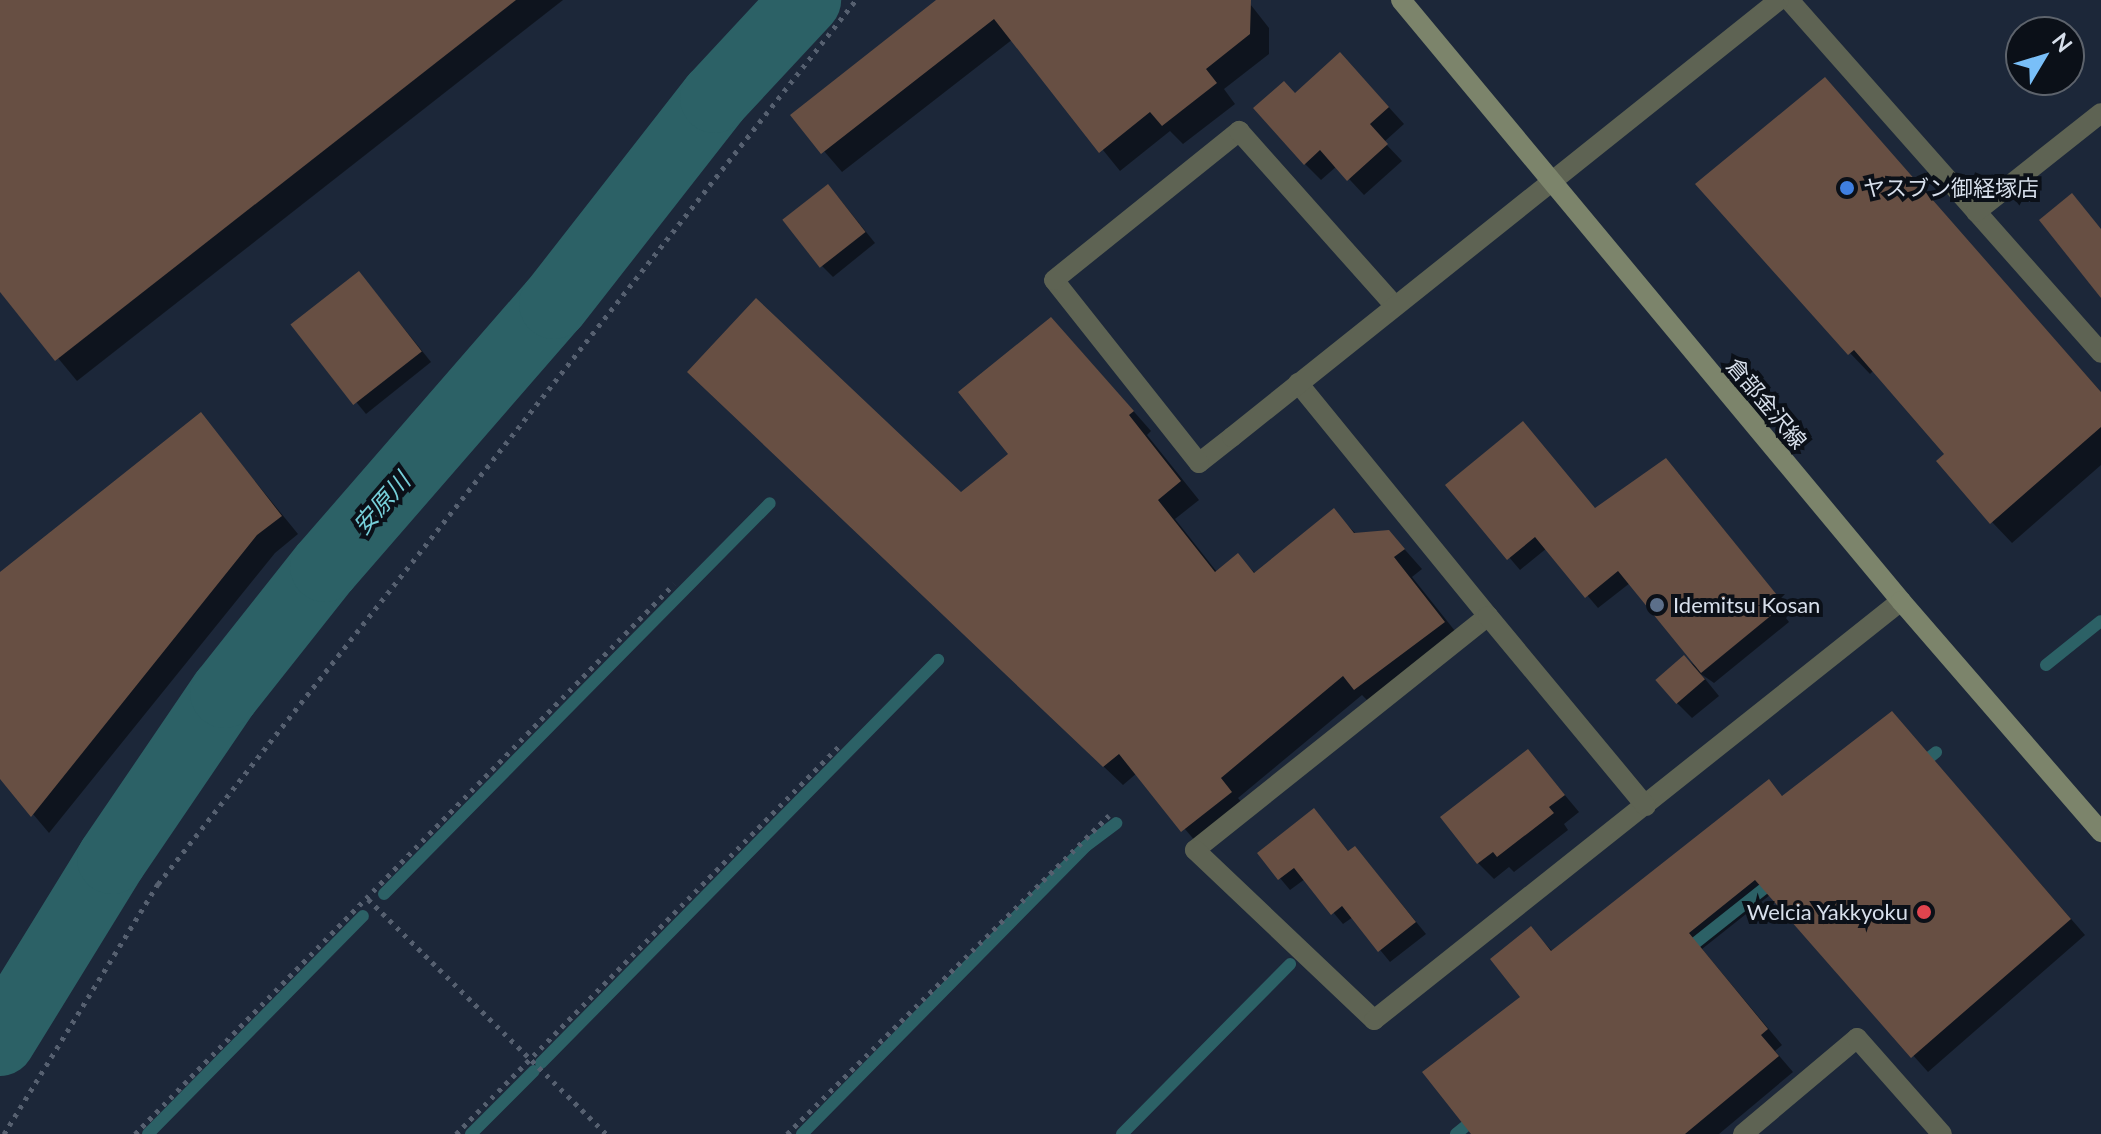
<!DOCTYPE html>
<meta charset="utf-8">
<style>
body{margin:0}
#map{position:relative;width:2101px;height:1134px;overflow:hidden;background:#1c2739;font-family:Lato,"Noto Sans JP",sans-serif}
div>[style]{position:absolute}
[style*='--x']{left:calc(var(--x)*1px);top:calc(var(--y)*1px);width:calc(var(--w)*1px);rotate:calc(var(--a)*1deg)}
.shadow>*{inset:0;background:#0007}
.stream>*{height:12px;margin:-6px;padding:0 6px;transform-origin:6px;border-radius:6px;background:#2c6166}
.river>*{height:70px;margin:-35px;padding:0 35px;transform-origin:35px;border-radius:35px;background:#2c6166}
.building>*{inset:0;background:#674f43;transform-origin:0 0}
.path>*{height:5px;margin-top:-2.5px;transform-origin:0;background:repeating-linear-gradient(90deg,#566070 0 4px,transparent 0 10px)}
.minor>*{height:20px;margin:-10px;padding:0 10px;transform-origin:10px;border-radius:10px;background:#5e6353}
.tertiary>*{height:20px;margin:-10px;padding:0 10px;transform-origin:10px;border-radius:10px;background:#5e6353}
.secondary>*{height:20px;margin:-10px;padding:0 10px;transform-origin:10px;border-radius:10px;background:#7c846b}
.dots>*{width:22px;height:22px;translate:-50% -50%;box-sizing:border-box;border:4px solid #0b1018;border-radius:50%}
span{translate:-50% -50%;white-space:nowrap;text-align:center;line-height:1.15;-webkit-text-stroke:8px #0b1018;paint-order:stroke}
.poi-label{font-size:22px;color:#d7dfeb}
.left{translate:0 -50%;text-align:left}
.right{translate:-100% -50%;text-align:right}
.street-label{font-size:22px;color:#d7dfeb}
.water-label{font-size:24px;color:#76cfd9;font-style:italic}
.north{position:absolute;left:2005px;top:16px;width:80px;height:80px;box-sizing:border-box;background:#0b1018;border:2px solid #5d636c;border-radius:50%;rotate:52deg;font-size:22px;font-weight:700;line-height:32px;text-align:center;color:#d7dfeb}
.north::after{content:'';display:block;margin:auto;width:28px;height:36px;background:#79bff8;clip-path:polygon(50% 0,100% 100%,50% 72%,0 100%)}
</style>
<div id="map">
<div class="shadow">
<i style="clip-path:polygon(0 0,563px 0,77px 381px,0 288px)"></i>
<i style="clip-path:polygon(939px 0,1247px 0,1269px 28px,1269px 54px,1224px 89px,1235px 104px,1183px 144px,1170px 131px,1120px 171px,1013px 39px,842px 172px,793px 115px)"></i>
<i style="clip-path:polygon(1356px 71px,1404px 124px,1384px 142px,1402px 161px,1364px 195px,1337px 166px,1321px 180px,1305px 164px,1295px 95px)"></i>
<i style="clip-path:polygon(1825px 80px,2101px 392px,2101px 465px,2012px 543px,1992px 522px,1947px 454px,1874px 370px,1870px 374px,1850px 353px)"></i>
<i style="clip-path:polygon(838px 197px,875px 243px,833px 277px,822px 266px)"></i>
<i style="clip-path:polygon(369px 285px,431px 362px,366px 414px,294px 326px)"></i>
<i style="clip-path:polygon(1070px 339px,1151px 431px,1147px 435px,1199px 500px,1175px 519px,1217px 572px,1238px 556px,1256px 574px,1334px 511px,1357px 535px,1388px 532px,1407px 552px,1422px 569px,1412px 577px,1463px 641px,1374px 707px,1362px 695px,1238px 798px,1249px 811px,1202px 849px,1137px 773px,1123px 785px,708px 390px,961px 495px,1011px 454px)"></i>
<i style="clip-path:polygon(201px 415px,298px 534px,275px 553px,49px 833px,0 775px,0 578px)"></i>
<i style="clip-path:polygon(1678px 473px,1791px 613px,1786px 618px,1789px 622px,1714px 683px,1701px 674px,1719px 696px,1692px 718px,1676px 702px,1684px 657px,1702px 671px,1630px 583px,1598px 608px,1547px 548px,1520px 570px,1447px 485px,1596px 510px)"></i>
<i style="clip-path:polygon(1906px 729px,2085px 935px,1928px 1072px,1770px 895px,1702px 949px,1782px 1045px,1775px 1051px,1793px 1072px,1719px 1134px,1473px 1134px,1522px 997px,1531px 929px,1553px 952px,1768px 782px,1783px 797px)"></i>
<i style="clip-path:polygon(1528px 751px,1579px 812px,1564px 824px,1568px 830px,1514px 872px,1509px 867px,1494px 879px,1478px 863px)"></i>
<i style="clip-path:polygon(1314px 810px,1349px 852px,1365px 859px,1426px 934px,1390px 962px,1353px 917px,1343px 924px,1305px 879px,1290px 890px,1259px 853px)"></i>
</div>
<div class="stream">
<i style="--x:2046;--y:665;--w:70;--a:-38.7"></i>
<i style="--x:1919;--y:766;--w:22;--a:-39"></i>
<i style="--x:384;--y:894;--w:549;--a:-45.37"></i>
<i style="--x:1684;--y:952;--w:117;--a:-38.4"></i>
<i style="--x:541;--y:1063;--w:566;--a:-45.43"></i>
<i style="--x:148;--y:1134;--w:306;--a:-45.4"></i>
<i style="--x:471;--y:1134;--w:89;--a:-45"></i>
<i style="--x:802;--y:1134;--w:404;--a:-45.4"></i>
<i style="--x:1086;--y:846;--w:38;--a:-37"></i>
<i style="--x:1122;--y:1134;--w:239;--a:-45.3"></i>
<i style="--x:1456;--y:1134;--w:26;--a:-39"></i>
</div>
<div class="river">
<i style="--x:0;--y:1041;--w:214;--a:-58.4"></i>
<i style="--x:112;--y:859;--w:201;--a:-55.8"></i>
<i style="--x:225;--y:693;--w:161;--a:-51.6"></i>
<i style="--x:325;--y:567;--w:349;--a:-49"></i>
<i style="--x:554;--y:304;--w:261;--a:-52"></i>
<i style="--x:715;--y:98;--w:134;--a:-47.1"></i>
</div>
<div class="building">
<i style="clip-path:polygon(0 0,516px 0,55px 361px,0 292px)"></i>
<i style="clip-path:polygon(936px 0,1251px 0,1250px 34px,1206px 69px,1217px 83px,1162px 126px,1150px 112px,1099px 153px,994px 19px,821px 154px,790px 115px)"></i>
<i style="clip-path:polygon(1340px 52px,1389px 107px,1370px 124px,1388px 144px,1347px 181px,1320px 150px,1304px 165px,1253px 108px,1284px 81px,1295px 93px)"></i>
<i style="clip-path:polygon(1825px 77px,2101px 392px,2101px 427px,1990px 524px,1936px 461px,1944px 454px,1854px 350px,1848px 355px,1695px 184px)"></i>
<i style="left:828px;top:184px;width:61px;height:58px;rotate:52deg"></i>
<i style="clip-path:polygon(2072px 193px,2101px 229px,2101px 298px,2039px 220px)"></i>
<i style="left:359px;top:271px;width:102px;height:87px;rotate:52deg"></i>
<i style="clip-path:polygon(756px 298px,961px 492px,1008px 454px,958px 392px,1051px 317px,1134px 411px,1129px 415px,1181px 481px,1158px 500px,1215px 572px,1238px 553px,1254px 573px,1334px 508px,1354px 533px,1389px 530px,1405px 549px,1394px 557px,1445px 622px,1354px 690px,1343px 676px,1221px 778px,1232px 792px,1181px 832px,1119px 754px,1103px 767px,687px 372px)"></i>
<i style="clip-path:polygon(201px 412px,282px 516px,257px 535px,31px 817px,0 779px,0 572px)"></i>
<i style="clip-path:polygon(1523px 421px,1595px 508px,1666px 458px,1781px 600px,1775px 605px,1779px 609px,1701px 673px,1618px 571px,1585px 598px,1535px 537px,1507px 560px,1445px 485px)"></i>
<i style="left:1684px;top:655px;width:32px;height:38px;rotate:49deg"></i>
<i style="clip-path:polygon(1892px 711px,2071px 919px,1911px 1058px,1755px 880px,1689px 933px,1768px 1029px,1761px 1035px,1779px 1056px,1685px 1134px,1471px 1134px,1422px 1072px,1520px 997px,1490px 959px,1531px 926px,1551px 951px,1769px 779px,1782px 796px)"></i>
<i style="clip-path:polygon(1528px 749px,1565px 795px,1549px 807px,1554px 813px,1497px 857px,1493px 852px,1477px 864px,1440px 817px)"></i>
<i style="clip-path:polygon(1314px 808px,1348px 851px,1355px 846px,1416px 922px,1378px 952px,1342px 906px,1331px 915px,1294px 868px,1278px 880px,1257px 853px)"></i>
</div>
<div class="path">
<i style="--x:368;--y:899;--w:334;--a:44.6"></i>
<i style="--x:4;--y:1134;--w:294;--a:-58.4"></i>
<i style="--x:158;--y:884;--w:1126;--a:-51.71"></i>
<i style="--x:135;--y:1134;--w:770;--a:-45.58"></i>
<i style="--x:456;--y:1134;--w:545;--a:-45.37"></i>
<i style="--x:787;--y:1134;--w:453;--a:-44.7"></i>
</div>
<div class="minor">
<i style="--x:1789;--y:0;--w:471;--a:48.5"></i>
<i style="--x:1976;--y:212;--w:159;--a:-38.4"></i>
<i style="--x:1298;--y:383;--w:301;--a:50.8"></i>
<i style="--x:1488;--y:616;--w:375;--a:141.4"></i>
<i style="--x:1195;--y:850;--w:247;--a:43.5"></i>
<i style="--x:1374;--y:1020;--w:673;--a:-38.49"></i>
<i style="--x:1232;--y:437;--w:42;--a:141.8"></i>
<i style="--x:1199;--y:463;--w:233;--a:-128.4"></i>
<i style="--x:1054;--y:280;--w:238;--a:-38.8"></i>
<i style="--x:1239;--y:131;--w:234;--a:48.3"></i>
<i style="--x:1488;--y:616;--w:247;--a:50.3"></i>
<i style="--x:1743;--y:1134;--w:149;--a:-40.1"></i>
<i style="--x:1857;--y:1038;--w:128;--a:48.5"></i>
</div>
<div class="tertiary">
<i style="--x:1232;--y:437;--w:700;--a:-38.62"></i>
</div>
<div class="secondary">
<i style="--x:1401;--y:0;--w:782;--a:50.24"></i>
<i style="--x:1901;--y:601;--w:306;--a:49.1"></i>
</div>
<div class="dots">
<i style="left:1847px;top:188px;background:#3f7fe0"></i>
<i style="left:1657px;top:605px;background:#5c6f8a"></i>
<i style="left:1924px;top:912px;background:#e0444e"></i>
</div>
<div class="poi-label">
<span class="left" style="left:1863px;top:188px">ヤスブン御経塚店</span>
<span class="left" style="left:1673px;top:605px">Idemitsu Kosan</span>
<span class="right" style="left:1908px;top:912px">Welcia Yakkyoku</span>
</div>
<div class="street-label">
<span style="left:1767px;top:403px;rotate:50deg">倉部金沢線</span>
</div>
<div class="water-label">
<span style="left:381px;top:503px;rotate:-49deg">安原川</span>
</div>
<div class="north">N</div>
</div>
